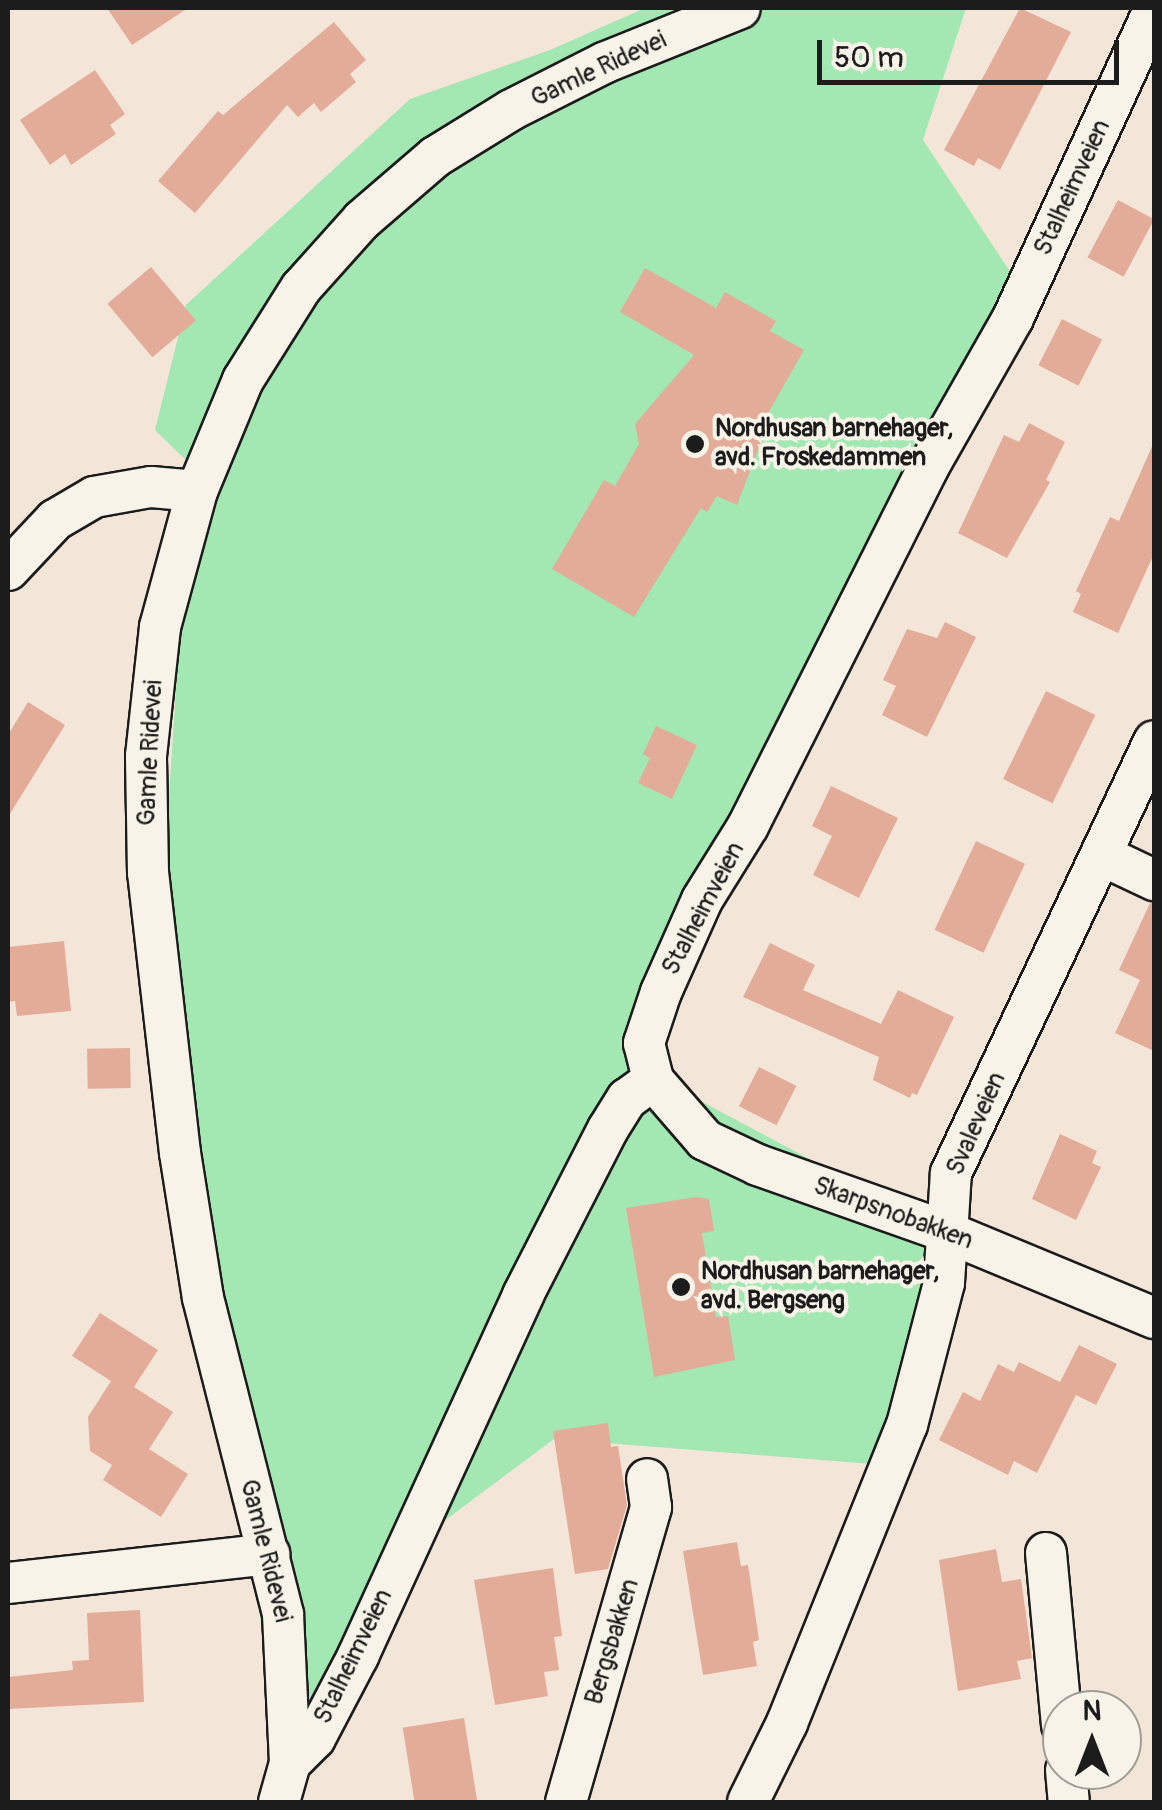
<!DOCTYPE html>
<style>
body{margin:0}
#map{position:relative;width:1162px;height:1810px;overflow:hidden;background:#f3e5d8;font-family:Pangolin,sans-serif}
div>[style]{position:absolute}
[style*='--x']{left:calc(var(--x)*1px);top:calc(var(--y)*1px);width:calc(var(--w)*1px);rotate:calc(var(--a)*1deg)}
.green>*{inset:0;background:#a3e7b3}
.building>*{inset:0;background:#e3ac99;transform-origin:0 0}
.roads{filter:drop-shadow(2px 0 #1c1c1c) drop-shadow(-2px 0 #1c1c1c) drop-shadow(0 2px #1c1c1c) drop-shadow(0 -2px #1c1c1c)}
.minor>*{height:40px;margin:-20px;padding:0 20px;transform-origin:20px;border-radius:20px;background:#f7f3e8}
.dots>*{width:28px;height:28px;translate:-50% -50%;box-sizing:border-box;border:5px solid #f7f3e8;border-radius:50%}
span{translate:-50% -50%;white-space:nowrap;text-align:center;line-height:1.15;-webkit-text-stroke:8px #f7f3e8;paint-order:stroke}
.street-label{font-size:25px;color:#1c1c1c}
.poi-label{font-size:25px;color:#1c1c1c;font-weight:700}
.left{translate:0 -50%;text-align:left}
.frame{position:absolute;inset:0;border:10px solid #1c1c1c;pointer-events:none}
.north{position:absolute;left:1042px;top:1690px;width:100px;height:100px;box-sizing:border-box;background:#f7f3e8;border:2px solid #9f9d96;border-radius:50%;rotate:0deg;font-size:28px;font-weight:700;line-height:40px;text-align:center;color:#1c1c1c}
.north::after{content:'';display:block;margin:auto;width:35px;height:45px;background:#1c1c1c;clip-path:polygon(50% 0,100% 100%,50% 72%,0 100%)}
.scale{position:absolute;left:817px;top:40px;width:302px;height:45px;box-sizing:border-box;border:5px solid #1c1c1c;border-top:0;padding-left:12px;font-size:30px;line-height:35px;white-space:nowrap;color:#1c1c1c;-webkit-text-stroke:8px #f7f3e8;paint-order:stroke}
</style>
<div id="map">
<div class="green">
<i style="clip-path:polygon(645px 8px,966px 8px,923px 140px,1011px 273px,635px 1066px,969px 1244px,885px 1465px,554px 1439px,385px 1565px,305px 1733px,265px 1655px,163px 886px,191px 465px,155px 430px,186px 305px,410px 99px,550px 50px)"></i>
</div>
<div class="building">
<i style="clip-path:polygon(107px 8px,188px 8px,132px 45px)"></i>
<i style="clip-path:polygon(1020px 8px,1071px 32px,1000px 170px,978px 158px,974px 166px,944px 150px)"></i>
<i style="clip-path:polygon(334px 22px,366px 60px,350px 74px,356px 82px,321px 112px,314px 103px,298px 117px,287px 105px,195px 213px,158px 181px,218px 111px,223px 115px)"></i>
<i style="clip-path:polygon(95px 70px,125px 114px,110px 125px,116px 134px,71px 165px,65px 154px,50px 165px,20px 120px)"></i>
<i style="left:1118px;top:200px;width:41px;height:65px;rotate:28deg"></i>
<i style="left:151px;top:267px;width:70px;height:57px;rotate:50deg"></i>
<i style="clip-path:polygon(645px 268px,716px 308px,725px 292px,776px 321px,770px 331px,804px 350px,755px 436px,762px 440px,737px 505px,717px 496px,707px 512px,701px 508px,634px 617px,552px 569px,604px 480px,615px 486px,639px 444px,635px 424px,694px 355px,620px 312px)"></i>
<i style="left:1062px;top:319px;width:45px;height:52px;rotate:27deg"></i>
<i style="clip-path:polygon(1029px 423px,1065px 442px,1046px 480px,1050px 482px,1007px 558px,958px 533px,1004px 435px,1019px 442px)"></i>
<i style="clip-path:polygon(1154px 442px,1154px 554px,1118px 633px,1073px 612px,1081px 594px,1076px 591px,1110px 517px,1119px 521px)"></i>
<i style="clip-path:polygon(945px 622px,976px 637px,927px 737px,882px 715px,896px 686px,883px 680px,907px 629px,937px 638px)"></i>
<i style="left:1046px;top:691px;width:55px;height:98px;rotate:26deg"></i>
<i style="clip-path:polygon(28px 702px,65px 725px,8px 817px,8px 735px)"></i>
<i style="clip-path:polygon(656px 726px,697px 745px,672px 799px,638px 783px,650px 758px,643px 754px)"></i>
<i style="clip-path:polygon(831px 786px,898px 818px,859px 898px,813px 875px,832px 836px,812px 826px)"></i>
<i style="left:976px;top:841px;width:54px;height:98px;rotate:25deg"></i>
<i style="clip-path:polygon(1150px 903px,1154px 904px,1154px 1051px,1115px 1033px,1140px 980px,1119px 970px)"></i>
<i style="clip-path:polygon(64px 941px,71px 1011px,17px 1016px,15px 1001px,8px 1002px,8px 947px)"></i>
<i style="clip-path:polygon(770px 943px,815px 965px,803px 990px,881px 1024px,898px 990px,954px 1017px,917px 1095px,912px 1093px,910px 1098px,873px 1080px,879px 1057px,743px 997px)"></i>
<i style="left:130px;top:1048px;width:40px;height:43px;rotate:89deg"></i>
<i style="left:759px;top:1067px;width:42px;height:44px;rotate:27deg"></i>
<i style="clip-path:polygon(1060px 1134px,1097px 1151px,1092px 1163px,1101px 1167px,1076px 1220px,1032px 1199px)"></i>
<i style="clip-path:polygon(696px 1197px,709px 1199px,714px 1231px,702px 1233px,716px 1317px,728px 1316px,735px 1360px,654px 1377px,626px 1208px)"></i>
<i style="clip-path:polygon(100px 1313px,158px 1350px,134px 1387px,173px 1412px,149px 1449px,188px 1474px,161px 1517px,103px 1480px,112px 1465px,90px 1451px,88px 1417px,111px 1381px,72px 1356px)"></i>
<i style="clip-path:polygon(1079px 1345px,1117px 1364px,1096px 1405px,1076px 1395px,1037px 1473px,1014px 1461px,1008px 1475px,939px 1440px,963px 1392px,980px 1401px,998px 1364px,1014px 1372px,1019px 1362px,1060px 1382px)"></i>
<i style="clip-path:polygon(608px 1423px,611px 1447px,618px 1446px,627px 1505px,608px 1569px,575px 1574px,553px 1431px)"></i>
<i style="clip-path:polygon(737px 1542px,741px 1566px,748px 1565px,759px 1640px,753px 1642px,757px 1666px,703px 1675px,683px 1551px)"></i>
<i style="clip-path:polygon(996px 1549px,1002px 1582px,1021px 1579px,1032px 1658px,1017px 1661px,1021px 1679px,958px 1691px,939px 1560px)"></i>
<i style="clip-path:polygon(553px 1568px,562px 1636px,554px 1637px,559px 1670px,544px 1672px,548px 1696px,495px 1705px,474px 1580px)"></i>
<i style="clip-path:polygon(140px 1610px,144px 1702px,8px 1709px,8px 1677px,73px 1670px,72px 1661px,89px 1660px,87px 1613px)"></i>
<i style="left:464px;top:1718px;width:85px;height:62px;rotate:81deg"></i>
</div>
<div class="roads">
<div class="minor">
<i style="--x:1154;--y:10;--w:339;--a:114.6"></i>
<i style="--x:1013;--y:318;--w:170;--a:119.6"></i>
<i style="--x:929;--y:466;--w:403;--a:116.7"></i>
<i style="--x:748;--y:826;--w:87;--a:121.9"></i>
<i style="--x:702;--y:900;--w:101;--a:114"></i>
<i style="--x:661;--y:992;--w:54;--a:108.4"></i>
<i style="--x:644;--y:1043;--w:38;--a:76"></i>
<i style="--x:653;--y:1080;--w:79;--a:49.1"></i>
<i style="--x:705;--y:1140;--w:59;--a:25.3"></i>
<i style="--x:758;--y:1165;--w:197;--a:19.5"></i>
<i style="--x:944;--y:1231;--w:227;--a:22.5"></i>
<i style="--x:8;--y:570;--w:69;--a:-46.8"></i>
<i style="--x:55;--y:520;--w:45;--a:-30.5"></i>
<i style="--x:94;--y:497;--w:58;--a:-10"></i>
<i style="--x:151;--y:487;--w:46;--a:5"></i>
<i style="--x:1101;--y:855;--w:59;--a:25.3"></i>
<i style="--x:1046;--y:1553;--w:173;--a:84.7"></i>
<i style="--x:8;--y:1583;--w:263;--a:-6.3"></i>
<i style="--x:290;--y:1763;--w:149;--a:-92.7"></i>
<i style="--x:283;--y:1614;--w:326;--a:-104.2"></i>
<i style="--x:203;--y:1298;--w:147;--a:-99"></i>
<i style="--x:180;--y:1153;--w:282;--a:-96.5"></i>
<i style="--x:148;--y:873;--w:117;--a:-91"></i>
<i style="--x:146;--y:756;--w:130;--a:-83.8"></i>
<i style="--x:160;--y:627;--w:141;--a:-74.8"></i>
<i style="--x:197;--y:491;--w:120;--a:-67.5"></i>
<i style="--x:243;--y:380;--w:109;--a:-57.8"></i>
<i style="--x:301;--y:288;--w:91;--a:-48.1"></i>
<i style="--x:362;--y:220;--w:96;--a:-40.8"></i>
<i style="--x:435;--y:157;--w:89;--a:-31.7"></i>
<i style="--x:511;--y:110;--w:106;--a:-26.8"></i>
<i style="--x:606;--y:62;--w:144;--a:-21.9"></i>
<i style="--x:1066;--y:1770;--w:32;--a:85"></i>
<i style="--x:279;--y:1802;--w:41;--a:-74.2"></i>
<i style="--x:290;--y:1763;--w:35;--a:-45"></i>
<i style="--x:315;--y:1738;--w:93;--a:-62.3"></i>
<i style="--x:358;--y:1656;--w:397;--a:-65.4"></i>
<i style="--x:523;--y:1295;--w:186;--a:-62.9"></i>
<i style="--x:608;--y:1129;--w:36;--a:-58"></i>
<i style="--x:627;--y:1099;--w:32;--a:-36"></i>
<i style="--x:566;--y:1802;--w:307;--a:-73.9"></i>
<i style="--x:651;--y:1507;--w:28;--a:-98"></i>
<i style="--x:748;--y:1802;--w:88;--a:-63.7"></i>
<i style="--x:787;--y:1723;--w:321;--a:-68.1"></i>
<i style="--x:907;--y:1425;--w:147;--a:-75.4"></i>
<i style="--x:944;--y:1283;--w:110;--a:-86.4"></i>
<i style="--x:951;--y:1173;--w:477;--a:-64.8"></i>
</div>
</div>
<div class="dots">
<i style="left:695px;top:444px;background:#1c1c1c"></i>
<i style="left:681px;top:1287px;background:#1c1c1c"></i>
</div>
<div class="street-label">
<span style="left:599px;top:70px;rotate:-25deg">Gamle Ridevei</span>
<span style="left:1073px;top:188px;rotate:-65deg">Stalheimveien</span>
<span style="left:151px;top:753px;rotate:-87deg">Gamle Ridevei</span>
<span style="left:704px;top:909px;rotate:-62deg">Stalheimveien</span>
<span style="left:977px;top:1124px;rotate:-66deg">Svaleveien</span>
<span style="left:893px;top:1214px;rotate:20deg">Skarpsnobakken</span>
<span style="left:265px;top:1551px;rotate:76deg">Gamle Ridevei</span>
<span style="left:613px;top:1642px;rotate:-73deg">Bergsbakken</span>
<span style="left:354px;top:1657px;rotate:-64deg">Stalheimveien</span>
</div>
<div class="poi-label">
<span class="left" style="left:715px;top:444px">Nordhusan barnehager,<br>avd. Froskedammen</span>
<span class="left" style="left:701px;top:1287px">Nordhusan barnehager,<br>avd. Bergseng</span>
</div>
<div class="frame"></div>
<div class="north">N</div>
<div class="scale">50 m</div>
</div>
